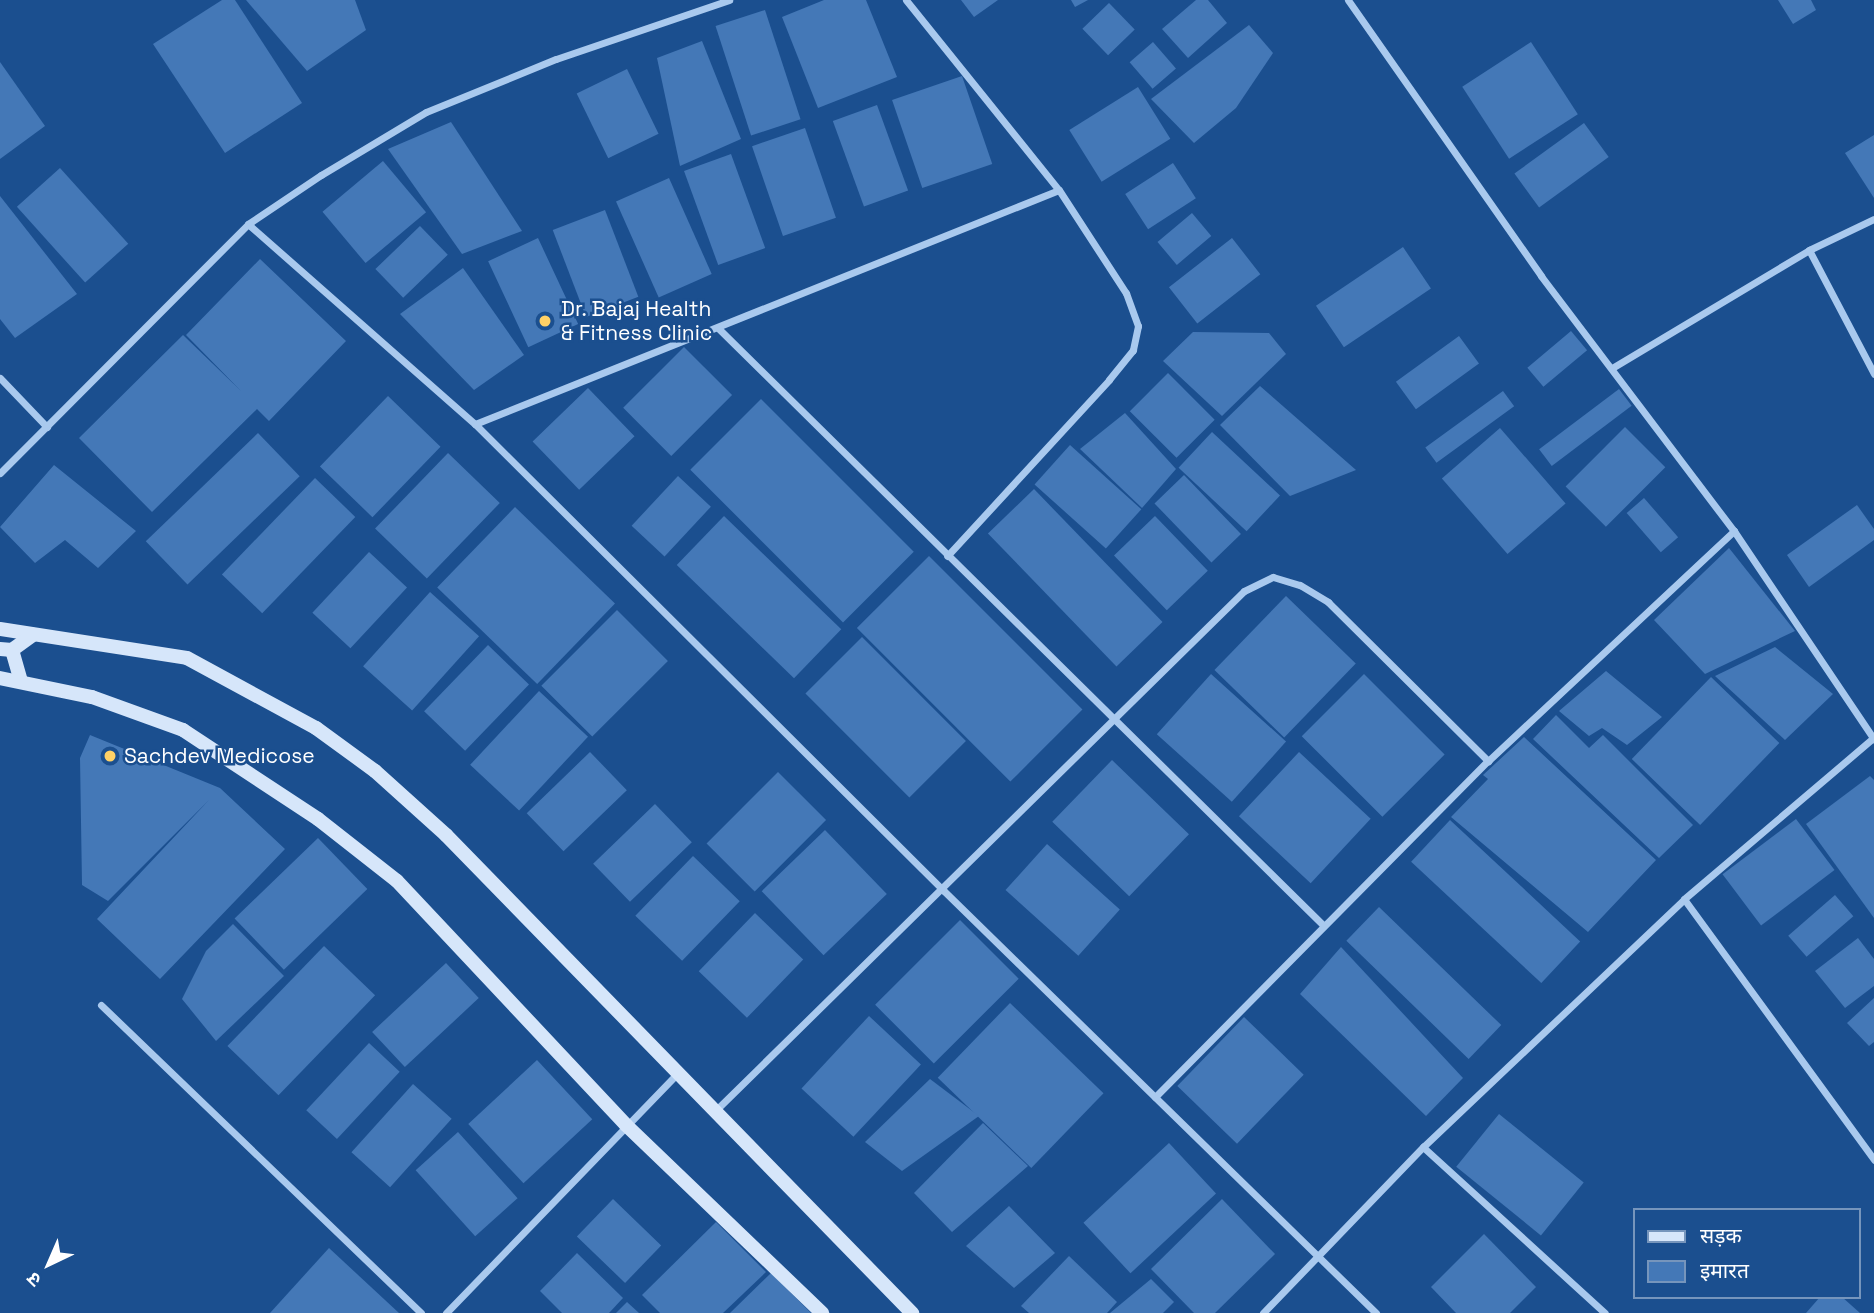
<!DOCTYPE html>
<meta charset="utf-8">
<style>
body{margin:0}
#map{position:relative;width:1874px;height:1313px;overflow:hidden;background:#1b4f8f;font-family:"Space Grotesk","Noto Sans Devanagari",sans-serif}
div>[style]{position:absolute}
[style*='--x']{left:calc(var(--x)*1px);top:calc(var(--y)*1px);width:calc(var(--w)*1px);rotate:calc(var(--a)*1deg)}
.building>*{inset:0;background:#4478b7;transform-origin:0 0}
.street>*{height:7px;margin:-3.5px;padding:0 3.5px;transform-origin:3.5px;border-radius:3.5px;background:#a9c9ee}
.secondary>*{height:14px;margin:-7px;padding:0 7px;transform-origin:7px;border-radius:7px;background:#d6e6fa}
.dots>*{width:19px;height:19px;translate:-50% -50%;box-sizing:border-box;border:4px solid #1b4f8f;border-radius:50%}
span{translate:-50% -50%;white-space:nowrap;text-align:center;line-height:1.15;-webkit-text-stroke:5px #1b4f8f;paint-order:stroke}
.poi-label{font-size:21px;color:#fff}
.left{translate:0 -50%;text-align:left}
.legend{position:absolute;left:1633px;top:1208px;width:228px;height:91px;box-sizing:border-box;background:#1b4f8f;border:2px solid #7695bc;margin:0;padding:9px 12px;list-style:none;font-size:21px;color:#fff}
.legend li{display:flex;align-items:center;gap:14px;height:35px}
.legend b{width:35px;border:2px solid #7695bc}
.north{position:absolute;left:14px;top:1229px;width:70px;height:70px;-webkit-text-stroke:5px #1b4f8f;paint-order:stroke;rotate:224deg;font-size:19px;font-weight:700;line-height:28px;text-align:center;color:#fff}
.north::after{content:'';display:block;margin:auto;width:24px;height:32px;background:#fff;clip-path:polygon(50% 0,100% 100%,50% 72%,0 100%)}
</style>
<div id="map">
<div class="building">
<i style="clip-path:polygon(222px 0,235px 0,302px 103px,225px 153px,153px 44px)"></i>
<i style="clip-path:polygon(246px 0,355px 0,366px 30px,307px 71px)"></i>
<i style="clip-path:polygon(824px 0,866px 0,897px 77px,818px 108px,782px 17px)"></i>
<i style="clip-path:polygon(961px 0,998px 0,974px 17px)"></i>
<i style="clip-path:polygon(1071px 0,1088px 0,1075px 7px)"></i>
<i style="clip-path:polygon(1196px 0,1208px 0,1227px 23px,1188px 58px,1162px 29px)"></i>
<i style="clip-path:polygon(1778px 0,1811px 0,1816px 10px,1793px 24px)"></i>
<i style="left:1109px;top:3px;width:37px;height:37px;rotate:46deg"></i>
<i style="left:765px;top:10px;width:115px;height:52px;rotate:72deg"></i>
<i style="clip-path:polygon(1249px 25px,1273px 53px,1236px 108px,1194px 143px,1151px 99px)"></i>
<i style="clip-path:polygon(702px 41px,741px 139px,680px 166px,657px 58px)"></i>
<i style="left:1153px;top:42px;width:35px;height:31px;rotate:49deg"></i>
<i style="left:1531px;top:42px;width:86px;height:82px;rotate:57deg"></i>
<i style="clip-path:polygon(0 62px,45px 126px,0 159px)"></i>
<i style="left:627px;top:69px;width:72px;height:56px;rotate:64deg"></i>
<i style="left:962px;top:76px;width:93px;height:74px;rotate:71deg"></i>
<i style="left:1138px;top:87px;width:61px;height:81px;rotate:58deg"></i>
<i style="left:877px;top:105px;width:91px;height:47px;rotate:70deg"></i>
<i style="clip-path:polygon(451px 122px,522px 231px,462px 254px,388px 149px)"></i>
<i style="left:1584px;top:123px;width:42px;height:86px;rotate:54deg"></i>
<i style="left:805px;top:128px;width:95px;height:56px;rotate:71deg"></i>
<i style="clip-path:polygon(1874px 135px,1874px 198px,1845px 153px)"></i>
<i style="left:731px;top:154px;width:100px;height:50px;rotate:70deg"></i>
<i style="left:383px;top:161px;width:67px;height:79px;rotate:50deg"></i>
<i style="left:1173px;top:163px;width:42px;height:57px;rotate:57deg"></i>
<i style="left:60px;top:168px;width:102px;height:58px;rotate:48deg"></i>
<i style="left:669px;top:178px;width:105px;height:58px;rotate:66deg"></i>
<i style="clip-path:polygon(0 196px,77px 294px,15px 338px,0 319px)"></i>
<i style="left:605px;top:210px;width:93px;height:56px;rotate:69deg"></i>
<i style="left:1192px;top:213px;width:30px;height:45px;rotate:50deg"></i>
<i style="left:420px;top:226px;width:40px;height:62px;rotate:46deg"></i>
<i style="left:538px;top:238px;width:95px;height:55px;rotate:65deg"></i>
<i style="left:1232px;top:238px;width:46px;height:80px;rotate:52deg"></i>
<i style="left:1403px;top:247px;width:50px;height:105px;rotate:56deg"></i>
<i style="clip-path:polygon(260px 259px,346px 341px,269px 421px,257px 409px,152px 512px,79px 438px,183px 335px,241px 391px,186px 335px)"></i>
<i style="clip-path:polygon(463px 268px,524px 355px,474px 390px,400px 314px)"></i>
<i style="left:1571px;top:331px;width:25px;height:57px;rotate:50deg"></i>
<i style="clip-path:polygon(1193px 332px,1269px 333px,1286px 354px,1222px 416px,1163px 361px)"></i>
<i style="left:1459px;top:336px;width:34px;height:78px;rotate:54deg"></i>
<i style="left:684px;top:347px;width:68px;height:86px;rotate:45deg"></i>
<i style="left:1168px;top:373px;width:66px;height:54px;rotate:45deg"></i>
<i style="clip-path:polygon(1260px 386px,1356px 470px,1290px 496px,1220px 425px)"></i>
<i style="left:588px;top:388px;width:67px;height:77px;rotate:46deg"></i>
<i style="left:1619px;top:389px;width:21px;height:100px;rotate:53deg"></i>
<i style="left:1503px;top:391px;width:19px;height:96px;rotate:54deg"></i>
<i style="left:388px;top:396px;width:73px;height:98px;rotate:44deg"></i>
<i style="left:761px;top:399px;width:216px;height:100px;rotate:45deg"></i>
<i style="clip-path:polygon(1125px 413px,1176px 469px,1142px 508px,1080px 449px)"></i>
<i style="left:1625px;top:427px;width:57px;height:84px;rotate:45deg"></i>
<i style="left:1500px;top:428px;width:100px;height:77px;rotate:49deg"></i>
<i style="left:1212px;top:432px;width:93px;height:49px;rotate:43deg"></i>
<i style="left:258px;top:433px;width:60px;height:156px;rotate:46deg"></i>
<i style="left:1070px;top:445px;width:96px;height:53px;rotate:42deg"></i>
<i style="left:448px;top:453px;width:72px;height:105px;rotate:44deg"></i>
<i style="clip-path:polygon(54px 465px,136px 531px,98px 568px,65px 540px,35px 563px,0 527px)"></i>
<i style="left:1184px;top:475px;width:82px;height:41px;rotate:46deg"></i>
<i style="left:678px;top:476px;width:45px;height:68px;rotate:43deg"></i>
<i style="left:315px;top:478px;width:56px;height:134px;rotate:44deg"></i>
<i style="left:1034px;top:489px;width:185px;height:64px;rotate:46deg"></i>
<i style="left:1644px;top:498px;width:52px;height:23px;rotate:49deg"></i>
<i style="clip-path:polygon(1857px 505px,1874px 529px,1874px 540px,1809px 587px,1787px 555px)"></i>
<i style="left:515px;top:507px;width:139px;height:112px;rotate:44deg"></i>
<i style="left:724px;top:516px;width:163px;height:68px;rotate:44deg"></i>
<i style="left:1155px;top:516px;width:76px;height:57px;rotate:46deg"></i>
<i style="clip-path:polygon(1729px 548px,1795px 631px,1705px 674px,1654px 620px)"></i>
<i style="left:369px;top:552px;width:52px;height:83px;rotate:43deg"></i>
<i style="left:929px;top:556px;width:217px;height:102px;rotate:45deg"></i>
<i style="left:430px;top:592px;width:66px;height:100px;rotate:42deg"></i>
<i style="left:1286px;top:596px;width:97px;height:103px;rotate:44deg"></i>
<i style="left:617px;top:610px;width:72px;height:107px;rotate:45deg"></i>
<i style="left:862px;top:637px;width:147px;height:80px;rotate:45deg"></i>
<i style="left:488px;top:645px;width:57px;height:92px;rotate:44deg"></i>
<i style="clip-path:polygon(1775px 647px,1833px 694px,1785px 740px,1715px 676px)"></i>
<i style="clip-path:polygon(1606px 671px,1662px 717px,1627px 745px,1602px 728px,1589px 736px,1559px 711px)"></i>
<i style="left:1211px;top:674px;width:101px;height:81px;rotate:42deg"></i>
<i style="left:1364px;top:674px;width:114px;height:88px;rotate:45deg"></i>
<i style="left:1711px;top:677px;width:95px;height:114px;rotate:44deg"></i>
<i style="left:539px;top:691px;width:67px;height:101px;rotate:43deg"></i>
<i style="clip-path:polygon(1556px 715px,1589px 748px,1603px 735px,1693px 825px,1659px 858px,1533px 739px)"></i>
<i style="clip-path:polygon(90px 735px,220px 788px,285px 849px,160px 979px,97px 919px,209px 800px,108px 901px,82px 885px,80px 758px)"></i>
<i style="clip-path:polygon(1524px 737px,1656px 860px,1588px 932px,1451px 817px,1488px 779px,1483px 775px)"></i>
<i style="left:590px;top:752px;width:53px;height:88px;rotate:46deg"></i>
<i style="left:1299px;top:752px;width:98px;height:88px;rotate:43deg"></i>
<i style="left:1112px;top:760px;width:107px;height:86px;rotate:44deg"></i>
<i style="left:778px;top:772px;width:68px;height:101px;rotate:45deg"></i>
<i style="clip-path:polygon(1870px 776px,1874px 780px,1874px 918px,1806px 824px)"></i>
<i style="left:655px;top:804px;width:53px;height:86px;rotate:46deg"></i>
<i style="left:1796px;top:819px;width:64px;height:92px;rotate:53deg"></i>
<i style="left:1450px;top:820px;width:178px;height:57px;rotate:43deg"></i>
<i style="left:825px;top:830px;width:89px;height:88px;rotate:46deg"></i>
<i style="left:318px;top:838px;width:71px;height:116px;rotate:46deg"></i>
<i style="left:1047px;top:844px;width:98px;height:62px;rotate:42deg"></i>
<i style="left:693px;top:856px;width:65px;height:83px;rotate:44deg"></i>
<i style="left:1835px;top:895px;width:28px;height:62px;rotate:49deg"></i>
<i style="left:1379px;top:907px;width:170px;height:47px;rotate:44deg"></i>
<i style="left:755px;top:913px;width:67px;height:81px;rotate:44deg"></i>
<i style="left:960px;top:920px;width:83px;height:120px;rotate:45deg"></i>
<i style="clip-path:polygon(233px 924px,284px 976px,216px 1041px,182px 999px,206px 951px)"></i>
<i style="clip-path:polygon(1858px 938px,1874px 959px,1874px 986px,1845px 1008px,1815px 971px)"></i>
<i style="left:324px;top:946px;width:71px;height:139px;rotate:44deg"></i>
<i style="clip-path:polygon(1341px 947px,1463px 1078px,1426px 1116px,1300px 994px)"></i>
<i style="left:446px;top:963px;width:48px;height:101px;rotate:47deg"></i>
<i style="clip-path:polygon(1874px 998px,1874px 1042px,1869px 1046px,1847px 1023px)"></i>
<i style="left:1010px;top:1003px;width:130px;height:104px;rotate:44deg"></i>
<i style="left:869px;top:1016px;width:71px;height:99px;rotate:43deg"></i>
<i style="left:1244px;top:1017px;width:83px;height:96px;rotate:44deg"></i>
<i style="left:369px;top:1043px;width:42px;height:92px;rotate:43deg"></i>
<i style="left:537px;top:1060px;width:81px;height:94px;rotate:47deg"></i>
<i style="clip-path:polygon(930px 1079px,979px 1116px,902px 1171px,865px 1142px)"></i>
<i style="left:413px;top:1084px;width:52px;height:92px;rotate:42deg"></i>
<i style="left:1499px;top:1114px;width:109px;height:68px;rotate:39deg"></i>
<i style="clip-path:polygon(983px 1123px,1028px 1166px,952px 1232px,914px 1193px)"></i>
<i style="left:458px;top:1132px;width:89px;height:57px;rotate:48deg"></i>
<i style="left:1169px;top:1143px;width:69px;height:117px;rotate:47deg"></i>
<i style="left:613px;top:1199px;width:67px;height:52px;rotate:44deg"></i>
<i style="clip-path:polygon(1222px 1199px,1275px 1254px,1215px 1313px,1194px 1313px,1151px 1269px)"></i>
<i style="clip-path:polygon(1009px 1206px,1055px 1253px,1014px 1288px,966px 1246px)"></i>
<i style="clip-path:polygon(716px 1222px,766px 1272px,723px 1313px,660px 1313px,642px 1295px)"></i>
<i style="clip-path:polygon(1484px 1234px,1536px 1287px,1510px 1313px,1456px 1313px,1431px 1287px)"></i>
<i style="clip-path:polygon(329px 1248px,399px 1313px,270px 1313px)"></i>
<i style="clip-path:polygon(577px 1253px,623px 1298px,609px 1313px,562px 1313px,540px 1291px)"></i>
<i style="clip-path:polygon(1069px 1256px,1117px 1302px,1107px 1313px,1029px 1313px,1021px 1306px)"></i>
<i style="clip-path:polygon(771px 1273px,811px 1313px,730px 1313px)"></i>
<i style="clip-path:polygon(1151px 1279px,1174px 1302px,1163px 1313px,1110px 1313px)"></i>
<i style="clip-path:polygon(1820px 1297px,1842px 1297px,1860px 1313px,1806px 1313px)"></i>
<i style="clip-path:polygon(627px 1302px,639px 1313px,616px 1313px)"></i>
</div>
<div class="street">
<i style="--x:906;--y:0;--w:244;--a:51.2"></i>
<i style="--x:1059;--y:190;--w:123;--a:57"></i>
<i style="--x:1126;--y:293;--w:35;--a:70"></i>
<i style="--x:1138;--y:326;--w:25;--a:102"></i>
<i style="--x:1133;--y:350;--w:38;--a:129"></i>
<i style="--x:1109;--y:380;--w:239;--a:132.6"></i>
<i style="--x:1348;--y:0;--w:337;--a:55"></i>
<i style="--x:1541;--y:276;--w:320;--a:52.9"></i>
<i style="--x:1734;--y:531;--w:251;--a:56.1"></i>
<i style="--x:248;--y:224;--w:303;--a:41.4"></i>
<i style="--x:475;--y:424;--w:662;--a:44.88"></i>
<i style="--x:944;--y:891;--w:604;--a:44.33"></i>
<i style="--x:1809;--y:250;--w:140;--a:62.3"></i>
<i style="--x:718;--y:328;--w:849;--a:44.62"></i>
<i style="--x:1612;--y:368;--w:230;--a:-30.9"></i>
<i style="--x:1809;--y:250;--w:72;--a:-25.5"></i>
<i style="--x:0;--y:378;--w:68;--a:46.2"></i>
<i style="--x:475;--y:424;--w:629;--a:-21.84"></i>
<i style="--x:0;--y:473;--w:351;--a:-45.1"></i>
<i style="--x:248;--y:224;--w:88;--a:-33.9"></i>
<i style="--x:321;--y:175;--w:122;--a:-31"></i>
<i style="--x:426;--y:112;--w:140;--a:-22.2"></i>
<i style="--x:556;--y:59;--w:183;--a:-18.8"></i>
<i style="--x:1684;--y:899;--w:323;--a:53.9"></i>
<i style="--x:101;--y:1005;--w:444;--a:43.9"></i>
<i style="--x:1155;--y:1097;--w:473;--a:-45.3"></i>
<i style="--x:1488;--y:761;--w:337;--a:-43.1"></i>
<i style="--x:716;--y:1110;--w:740;--a:-44.51"></i>
<i style="--x:1244;--y:591;--w:32;--a:-26"></i>
<i style="--x:1273;--y:577;--w:28;--a:17"></i>
<i style="--x:1300;--y:585;--w:33;--a:31"></i>
<i style="--x:1328;--y:602;--w:226;--a:44.8"></i>
<i style="--x:1423;--y:1147;--w:246;--a:42.4"></i>
<i style="--x:446;--y:1313;--w:334;--a:-46"></i>
<i style="--x:1263;--y:1313;--w:231;--a:-46.1"></i>
<i style="--x:1423;--y:1147;--w:360;--a:-43.5"></i>
<i style="--x:1684;--y:899;--w:248;--a:-40.4"></i>
</div>
<div class="secondary">
<i style="--x:0;--y:629;--w:189;--a:8.8"></i>
<i style="--x:187;--y:658;--w:147;--a:28.5"></i>
<i style="--x:316;--y:728;--w:73;--a:36.1"></i>
<i style="--x:375;--y:771;--w:96;--a:42"></i>
<i style="--x:446;--y:835;--w:668;--a:45.73"></i>
<i style="--x:0;--y:649;--w:12;--a:5"></i>
<i style="--x:12;--y:650;--w:26;--a:-36"></i>
<i style="--x:12;--y:650;--w:33;--a:74"></i>
<i style="--x:0;--y:678;--w:94;--a:11.7"></i>
<i style="--x:92;--y:697;--w:97;--a:19.9"></i>
<i style="--x:183;--y:730;--w:162;--a:33.4"></i>
<i style="--x:318;--y:819;--w:100;--a:38.1"></i>
<i style="--x:397;--y:881;--w:335;--a:46.8"></i>
<i style="--x:626;--y:1125;--w:272;--a:43.8"></i>
</div>
<div class="dots">
<i style="left:545px;top:321px;background:#ffd166"></i>
<i style="left:110px;top:756px;background:#ffd166"></i>
</div>
<div class="poi-label">
<span class="left" style="left:561px;top:321px">Dr. Bajaj Health<br>&amp; Fitness Clinic</span>
<span class="left" style="left:124px;top:756px">Sachdev Medicose</span>
</div>
<ul class="legend">
<li><b style="height:9px;background:#d6e6fa"></b>सड़क</li>
<li><b style="height:19px;background:#4478b7"></b>इमारत</li>
</ul>
<div class="north">उ</div>
</div>
